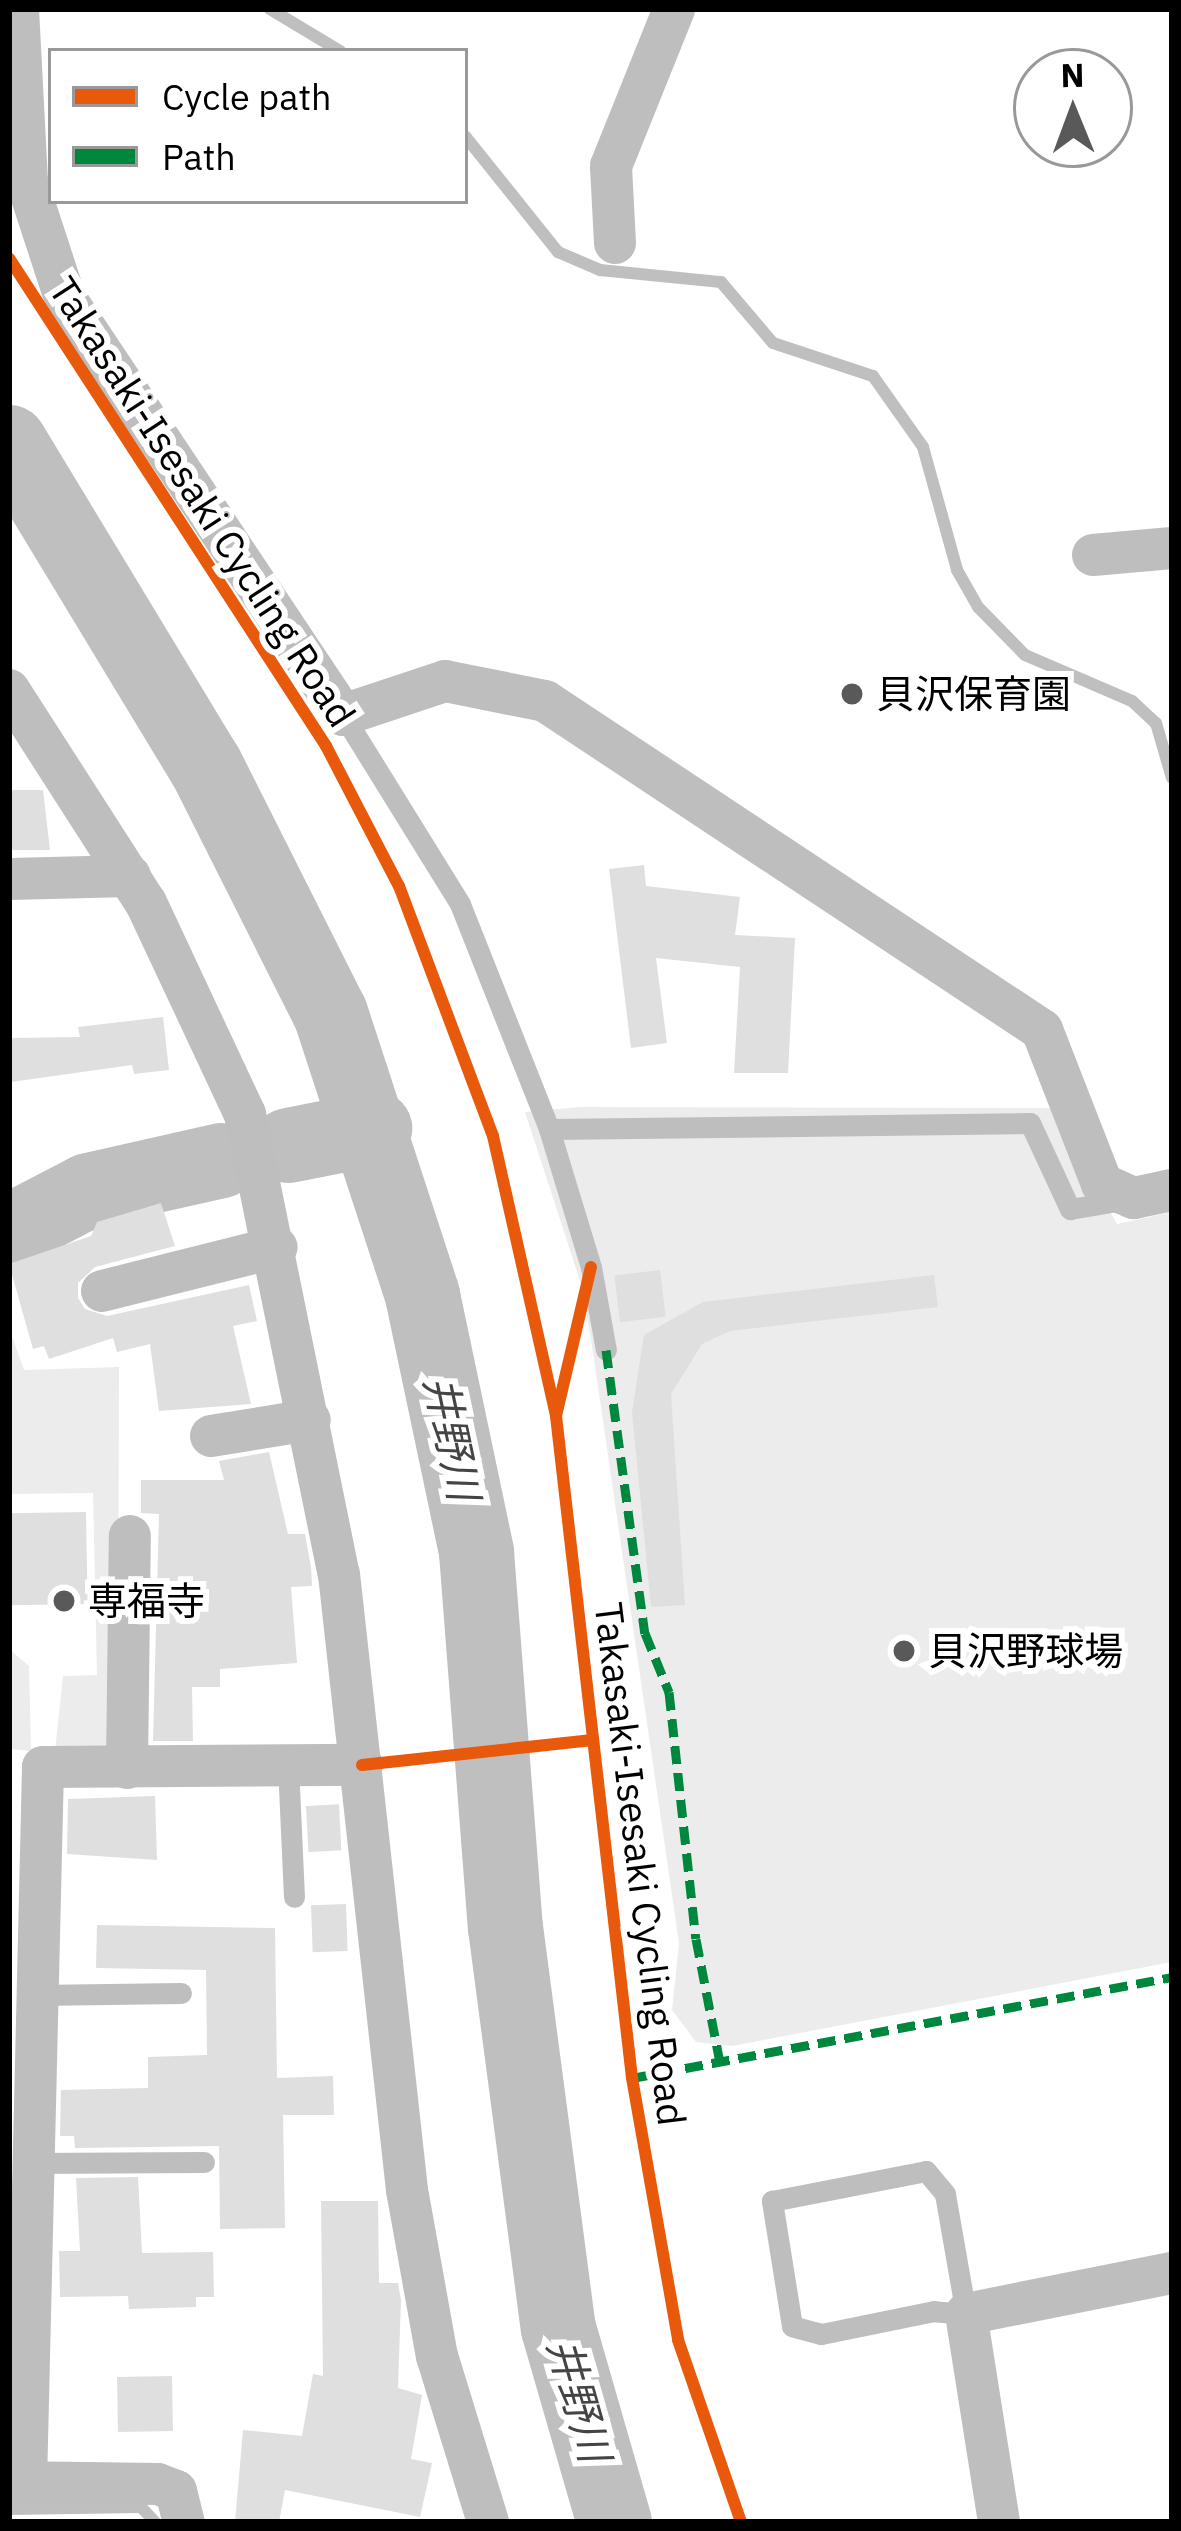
<!DOCTYPE html>
<meta charset="utf-8">
<style>
body{margin:0}
#map{position:relative;width:1181px;height:2531px;overflow:hidden;background:#fff;font-family:"IBM Plex Sans","Noto Sans JP",sans-serif}
div>[style]{position:absolute}
[style*='--x']{left:calc(var(--x)*1px);top:calc(var(--y)*1px);width:calc(var(--w)*1px);rotate:calc(var(--a)*1deg)}
.green>*{inset:0;background:#ececec}
.stream>*{height:12px;margin:-6px;padding:0 6px;transform-origin:6px;border-radius:6px;background:#bfbfbf}
.river>*{height:75px;margin:-37.5px;padding:0 37.5px;transform-origin:37.5px;border-radius:37.5px;background:#bfbfbf}
.building>*{inset:0;background:#dfdfdf;transform-origin:0 0}
.lane>*{height:21px;margin:-10.5px;padding:0 10.5px;transform-origin:10.5px;border-radius:10.5px;background:#bebebe}
.street>*{height:42px;margin:-21px;padding:0 21px;transform-origin:21px;border-radius:21px;background:#bebebe}
.quiet>*{height:9px;margin-top:-4.5px;transform-origin:0;background:repeating-linear-gradient(90deg,#00873e 0 18px,transparent 0 27px)}
.cycleway>*{height:12px;margin:-6px;padding:0 6px;transform-origin:6px;border-radius:6px;background:#e8590c}
.dots>*{width:33px;height:33px;translate:-50% -50%;box-sizing:border-box;border:6px solid #fff;border-radius:50%}
span{translate:-50% -50%;white-space:nowrap;text-align:center;line-height:1.15;-webkit-text-stroke:12px #fff;paint-order:stroke}
.street-label{font-size:39px;color:#000}
.poi-label{font-size:39px;color:#000}
.left{translate:0 -50%;text-align:left}
.water-label{font-size:42px;color:#444;font-style:italic}
.frame{position:absolute;inset:0;border:12px solid #000;pointer-events:none}
.legend{position:absolute;left:48px;top:48px;width:420px;height:156px;box-sizing:border-box;background:#fff;border:3px solid #999;margin:0;padding:15px 21px;list-style:none;font-size:36px;color:#000}
.legend li{display:flex;align-items:center;gap:24px;height:60px}
.legend b{width:60px;border:3px solid #999}
.north{position:absolute;left:1013px;top:48px;width:120px;height:120px;box-sizing:border-box;background:#fff;border:3px solid #999;border-radius:50%;rotate:359deg;font-size:33px;font-weight:700;line-height:48px;text-align:center;color:#000}
.north::after{content:'';display:block;margin:auto;width:42px;height:54px;background:#595959;clip-path:polygon(50% 0,100% 100%,50% 72%,0 100%)}
</style>
<div id="map">
<div class="green">
<i style="clip-path:polygon(580px 1107px,1051px 1108px,1117px 1224px,1172px 1212px,1172px 1962px,732px 2046px,696px 2042px,672px 2010px,679px 1943px,594px 1359px,582px 1287px,525px 1112px)"></i>
<i style="clip-path:polygon(9px 1328px,24px 1370px,119px 1367px,118px 1751px,55px 1751px,63px 1676px,97px 1675px,93px 1493px,9px 1494px)"></i>
<i style="clip-path:polygon(9px 1649px,29px 1666px,31px 1751px,9px 1749px)"></i>
</div>
<div class="stream">
<i style="--x:270;--y:9;--w:82;--a:31"></i>
<i style="--x:465;--y:136;--w:149;--a:51.3"></i>
<i style="--x:558;--y:252;--w:46;--a:23.2"></i>
<i style="--x:600;--y:270;--w:122;--a:5.7"></i>
<i style="--x:721;--y:282;--w:80;--a:49.6"></i>
<i style="--x:773;--y:343;--w:105;--a:18.3"></i>
<i style="--x:873;--y:376;--w:87;--a:54.8"></i>
<i style="--x:923;--y:447;--w:128;--a:74.5"></i>
<i style="--x:957;--y:570;--w:43;--a:60.4"></i>
<i style="--x:978;--y:607;--w:67;--a:45.6"></i>
<i style="--x:1025;--y:655;--w:116;--a:23.3"></i>
<i style="--x:1132;--y:701;--w:33;--a:43"></i>
<i style="--x:1156;--y:723;--w:57;--a:73.8"></i>
<i style="--x:9;--y:2509;--w:132;--a:-0.9"></i>
<i style="--x:141;--y:2507;--w:21;--a:47"></i>
</div>
<div class="river">
<i style="--x:9;--y:442;--w:378;--a:58.8"></i>
<i style="--x:205;--y:765;--w:278;--a:63.3"></i>
<i style="--x:330;--y:1013;--w:297;--a:71.9"></i>
<i style="--x:422;--y:1295;--w:263;--a:78.1"></i>
<i style="--x:476;--y:1552;--w:376;--a:85.6"></i>
<i style="--x:505;--y:1927;--w:404;--a:82.5"></i>
<i style="--x:558;--y:2328;--w:202;--a:73.9"></i>
<i style="--x:288;--y:1145;--w:88;--a:-11.2"></i>
<i style="--x:9;--y:1231;--w:89;--a:-27.4"></i>
<i style="--x:88;--y:1190;--w:136;--a:-12.7"></i>
</div>
<div class="building">
<i style="clip-path:polygon(9px 790px,43px 790px,50px 850px,9px 850px)"></i>
<i style="clip-path:polygon(644px 865px,646px 886px,740px 897px,735px 935px,795px 938px,788px 1073px,734px 1073px,740px 967px,656px 958px,667px 1043px,631px 1048px,609px 869px)"></i>
<i style="clip-path:polygon(163px 1017px,169px 1070px,134px 1074px,132px 1065px,11px 1082px,9px 1038px,80px 1037px,78px 1027px)"></i>
<i style="clip-path:polygon(161px 1203px,175px 1246px,95px 1267px,78px 1283px,78px 1298px,85px 1309px,107px 1316px,249px 1285px,257px 1321px,233px 1326px,251px 1404px,159px 1411px,150px 1344px,117px 1352px,113px 1338px,49px 1359px,44px 1346px,33px 1349px,9px 1264px,91px 1236px,97px 1222px)"></i>
<i style="left:660px;top:1270px;width:47px;height:46px;rotate:83deg"></i>
<i style="clip-path:polygon(934px 1275px,938px 1307px,730px 1331px,702px 1344px,671px 1394px,685px 1605px,651px 1607px,632px 1412px,644px 1335px,703px 1302px)"></i>
<i style="clip-path:polygon(269px 1452px,288px 1534px,305px 1534px,311px 1567px,312px 1586px,291px 1587px,297px 1663px,220px 1669px,220px 1687px,192px 1687px,193px 1741px,153px 1741px,159px 1514px,141px 1513px,141px 1480px,224px 1480px,219px 1461px)"></i>
<i style="left:86px;top:1512px;width:92px;height:77px;rotate:89deg"></i>
<i style="clip-path:polygon(155px 1796px,157px 1860px,67px 1854px,68px 1799px)"></i>
<i style="left:306px;top:1806px;width:33px;height:46px;rotate:-3deg"></i>
<i style="left:346px;top:1904px;width:47px;height:35px;rotate:88deg"></i>
<i style="clip-path:polygon(97px 1925px,275px 1928px,277px 2078px,333px 2076px,334px 2115px,283px 2115px,285px 2228px,220px 2229px,219px 2146px,75px 2148px,74px 2136px,60px 2136px,61px 2090px,148px 2088px,148px 2057px,207px 2055px,206px 1970px,96px 1968px)"></i>
<i style="clip-path:polygon(138px 2177px,142px 2253px,213px 2252px,214px 2297px,196px 2297px,196px 2307px,129px 2309px,128px 2296px,60px 2297px,59px 2251px,80px 2251px,76px 2178px)"></i>
<i style="clip-path:polygon(321px 2201px,378px 2201px,379px 2283px,398px 2283px,401px 2300px,398px 2388px,422px 2395px,411px 2459px,432px 2463px,420px 2517px,285px 2490px,279px 2522px,235px 2522px,243px 2430px,302px 2436px,313px 2374px,323px 2376px)"></i>
<i style="left:172px;top:2376px;width:55px;height:55px;rotate:89deg"></i>
</div>
<div class="lane">
<i style="--x:343;--y:715;--w:222;--a:58.2"></i>
<i style="--x:460;--y:904;--w:242;--a:68.4"></i>
<i style="--x:549;--y:1129;--w:144;--a:73.1"></i>
<i style="--x:591;--y:1267;--w:84;--a:79.8"></i>
<i style="--x:549;--y:1129;--w:481;--a:-0.7"></i>
<i style="--x:1030;--y:1123;--w:95;--a:65.1"></i>
<i style="--x:1070;--y:1209;--w:54;--a:-9.6"></i>
<i style="--x:288;--y:1765;--w:132;--a:87.4"></i>
<i style="--x:36;--y:1995;--w:145;--a:-0.8"></i>
<i style="--x:31;--y:2163;--w:173;--a:-0.3"></i>
<i style="--x:926;--y:2171;--w:30;--a:50"></i>
<i style="--x:945;--y:2194;--w:122;--a:80.1"></i>
<i style="--x:966;--y:2314;--w:32;--a:-175"></i>
<i style="--x:934;--y:2311;--w:115;--a:168.5"></i>
<i style="--x:821;--y:2334;--w:30;--a:-165"></i>
<i style="--x:792;--y:2326;--w:127;--a:-99.1"></i>
<i style="--x:772;--y:2201;--w:157;--a:-11"></i>
</div>
<div class="street">
<i style="--x:18;--y:9;--w:173;--a:87"></i>
<i style="--x:27;--y:182;--w:122;--a:71.9"></i>
<i style="--x:65;--y:298;--w:501;--a:56.31"></i>
<i style="--x:343;--y:715;--w:108;--a:-18.4"></i>
<i style="--x:445;--y:681;--w:102;--a:11.3"></i>
<i style="--x:545;--y:701;--w:596;--a:33.5"></i>
<i style="--x:1042;--y:1030;--w:165;--a:68.7"></i>
<i style="--x:1102;--y:1184;--w:35;--a:24"></i>
<i style="--x:1134;--y:1198;--w:39;--a:-12"></i>
<i style="--x:615;--y:243;--w:77;--a:-93"></i>
<i style="--x:611;--y:166;--w:169;--a:-68.1"></i>
<i style="--x:1093;--y:555;--w:79;--a:-5.1"></i>
<i style="--x:9;--y:690;--w:253;--a:57.3"></i>
<i style="--x:146;--y:903;--w:233;--a:64.9"></i>
<i style="--x:245;--y:1114;--w:470;--a:78.5"></i>
<i style="--x:339;--y:1574;--w:620;--a:83.7"></i>
<i style="--x:407;--y:2190;--w:169;--a:79.8"></i>
<i style="--x:437;--y:2356;--w:174;--a:72.9"></i>
<i style="--x:9;--y:879;--w:121;--a:-1.4"></i>
<i style="--x:102;--y:1291;--w:180;--a:-14.1"></i>
<i style="--x:211;--y:1436;--w:100;--a:-9.2"></i>
<i style="--x:127;--y:1768;--w:232;--a:-89.3"></i>
<i style="--x:9;--y:2482;--w:149;--a:0.8"></i>
<i style="--x:158;--y:2484;--w:19;--a:21"></i>
<i style="--x:176;--y:2491;--w:32;--a:76"></i>
<i style="--x:26;--y:2484;--w:717;--a:-88.64"></i>
<i style="--x:43;--y:1767;--w:319;--a:-0.4"></i>
<i style="--x:999;--y:2522;--w:211;--a:-99"></i>
<i style="--x:966;--y:2314;--w:210;--a:-11.3"></i>
</div>
<div class="quiet">
<i style="--x:606;--y:1350;--w:286;--a:82.2"></i>
<i style="--x:645;--y:1633;--w:64;--a:67.9"></i>
<i style="--x:669;--y:1692;--w:248;--a:83.8"></i>
<i style="--x:696;--y:1939;--w:126;--a:79"></i>
<i style="--x:632;--y:2078;--w:549;--a:-10.59"></i>
</div>
<div class="cycleway">
<i style="--x:9;--y:258;--w:582;--a:56.99"></i>
<i style="--x:326;--y:746;--w:158;--a:62.5"></i>
<i style="--x:399;--y:886;--w:267;--a:69.4"></i>
<i style="--x:493;--y:1136;--w:287;--a:77.3"></i>
<i style="--x:556;--y:1416;--w:666;--a:83.45"></i>
<i style="--x:632;--y:2078;--w:266;--a:80"></i>
<i style="--x:678;--y:2340;--w:193;--a:70.9"></i>
<i style="--x:556;--y:1416;--w:153;--a:-76.8"></i>
<i style="--x:362;--y:1765;--w:232;--a:-6.2"></i>
</div>
<div class="dots">
<i style="left:852px;top:694px;background:#595959"></i>
<i style="left:64px;top:1601px;background:#595959"></i>
<i style="left:904px;top:1651px;background:#595959"></i>
</div>
<div class="street-label">
<span style="left:202px;top:502px;rotate:57deg">Takasaki-Isesaki Cycling Road</span>
<span style="left:640px;top:1864px;rotate:83deg">Takasaki-Isesaki Cycling Road</span>
</div>
<div class="poi-label">
<span class="left" style="left:876px;top:694px">貝沢保育園</span>
<span class="left" style="left:88px;top:1601px">専福寺</span>
<span class="left" style="left:928px;top:1651px">貝沢野球場</span>
</div>
<div class="water-label">
<span style="left:452px;top:1438px;rotate:78deg">井野川</span>
<span style="left:579px;top:2400px;rotate:74deg">井野川</span>
</div>
<div class="frame"></div>
<ul class="legend">
<li><b style="height:15px;background:#e8590c"></b>Cycle path</li>
<li><b style="height:15px;background:#00873e"></b>Path</li>
</ul>
<div class="north">N</div>
</div>
